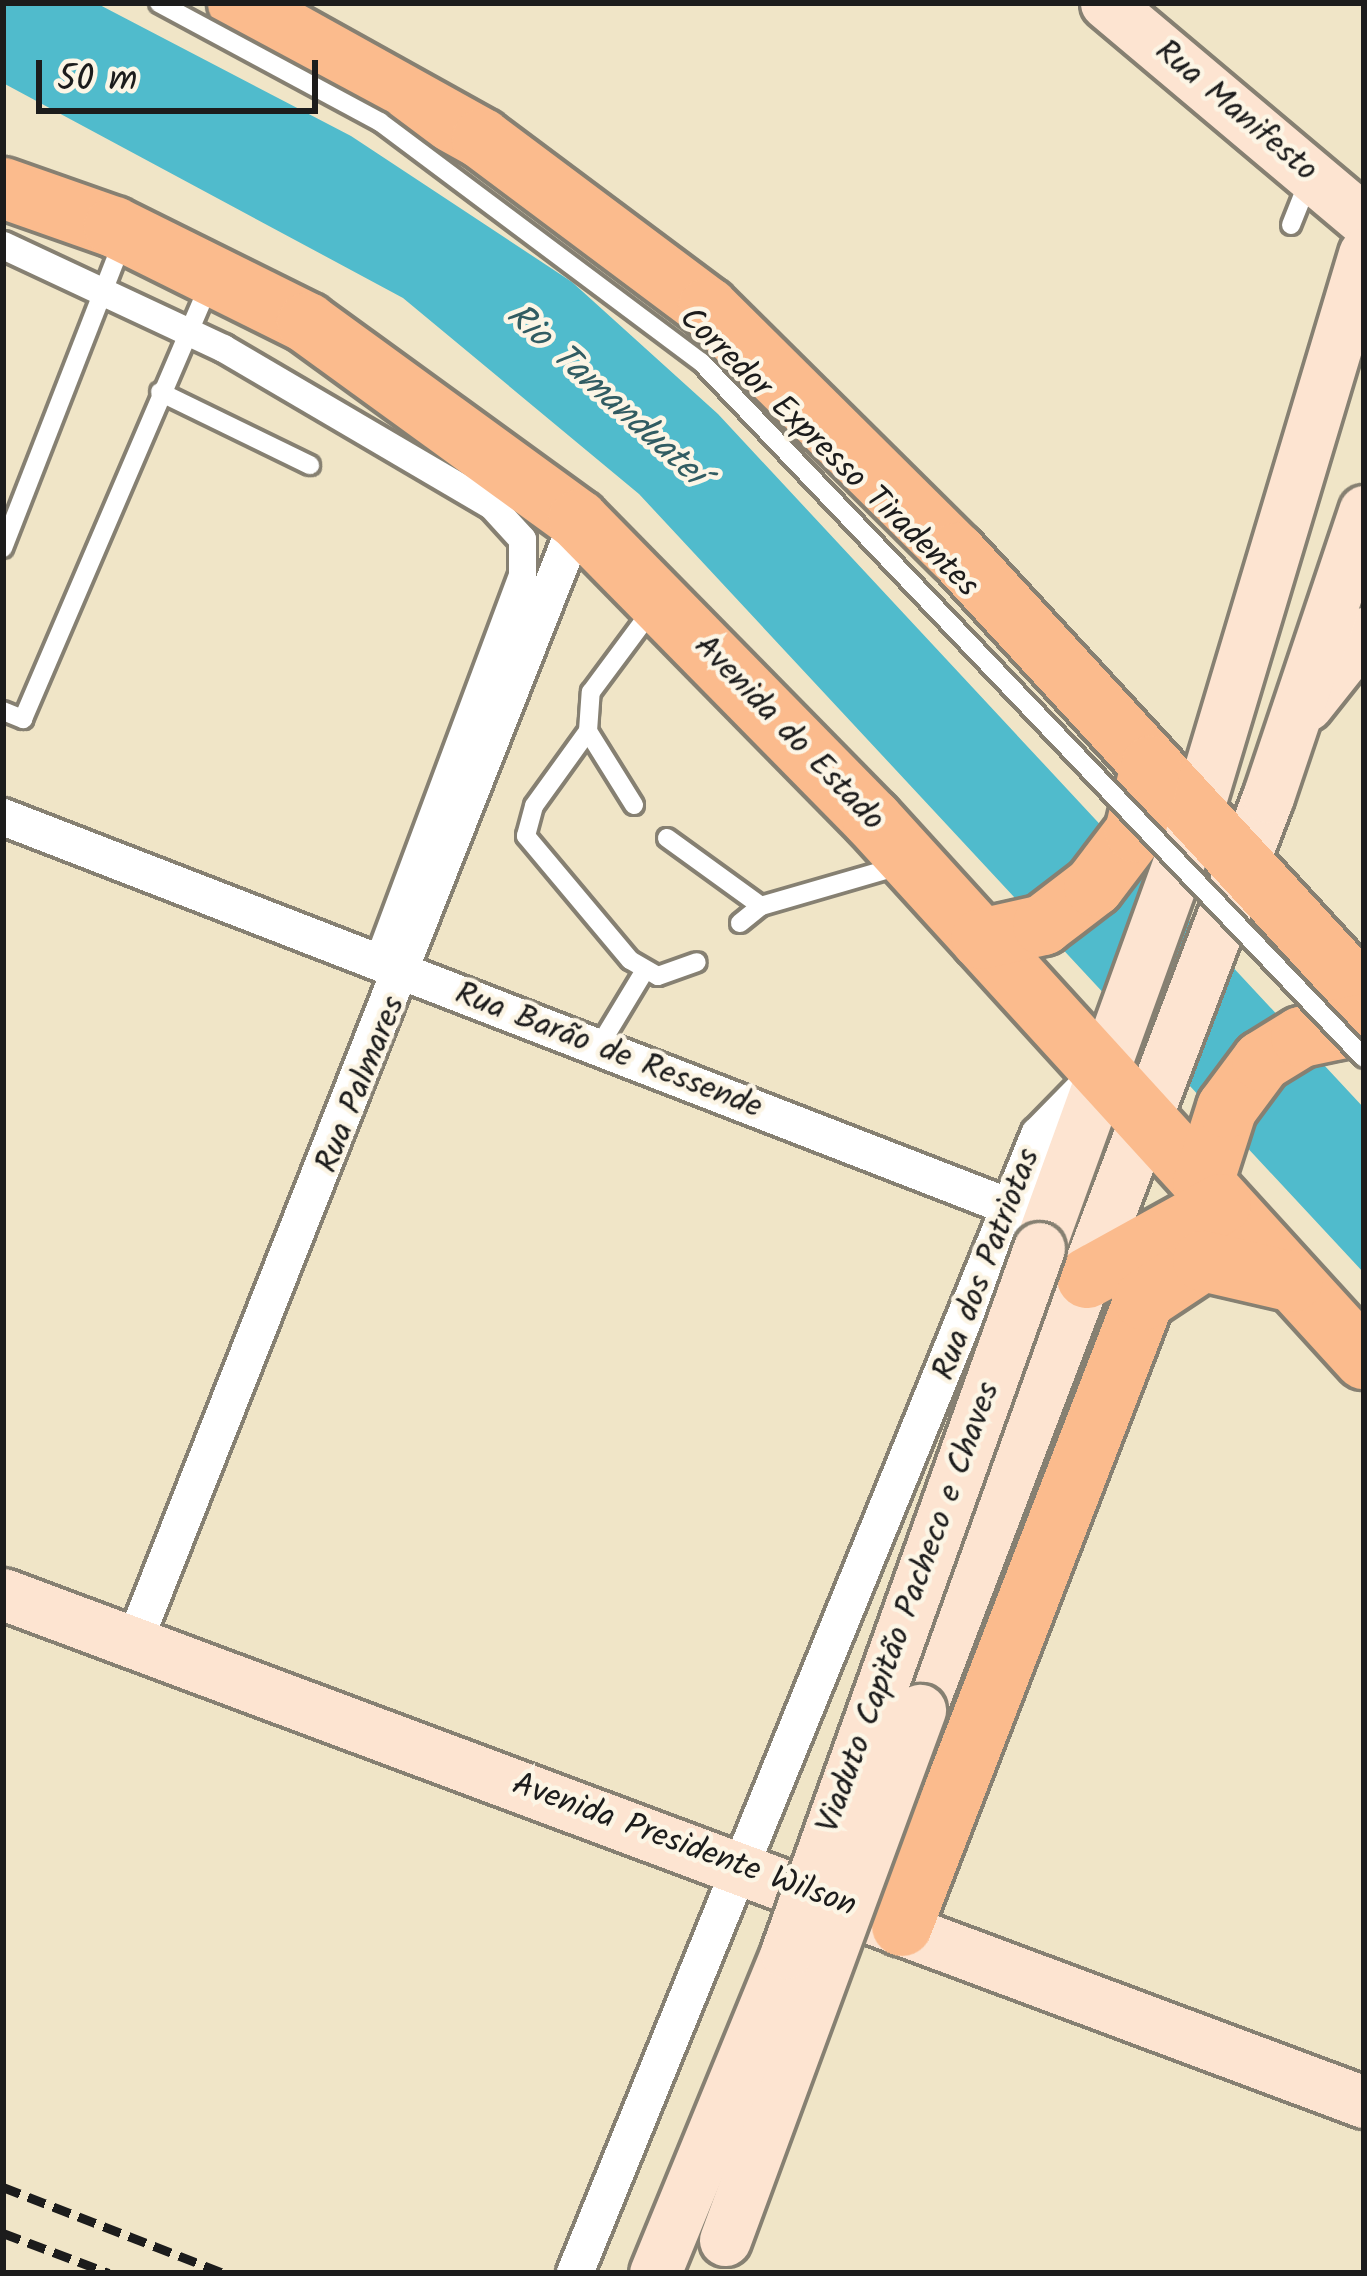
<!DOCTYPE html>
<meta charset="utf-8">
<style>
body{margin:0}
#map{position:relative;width:1367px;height:2276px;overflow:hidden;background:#f0e5c7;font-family:Kalam,sans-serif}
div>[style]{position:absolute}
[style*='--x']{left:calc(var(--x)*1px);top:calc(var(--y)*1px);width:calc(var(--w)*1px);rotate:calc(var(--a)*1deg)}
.water>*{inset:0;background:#50bbcc}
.roads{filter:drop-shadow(3px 0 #868072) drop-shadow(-3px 0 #868072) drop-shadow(0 3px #868072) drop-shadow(0 -3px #868072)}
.service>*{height:18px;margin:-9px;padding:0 9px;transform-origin:9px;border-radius:9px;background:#fff}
.pedestrian>*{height:27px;margin:-13.5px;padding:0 13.5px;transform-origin:13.5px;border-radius:13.5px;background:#fff}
.minor>*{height:36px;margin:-18px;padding:0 18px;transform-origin:18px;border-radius:18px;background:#fff}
.secondary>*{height:51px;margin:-25.5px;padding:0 25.5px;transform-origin:25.5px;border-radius:25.5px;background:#fde4d1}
.trunk>*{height:60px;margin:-30px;padding:0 30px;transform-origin:30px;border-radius:30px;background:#fbbb8d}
.rail>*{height:9px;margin-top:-4.5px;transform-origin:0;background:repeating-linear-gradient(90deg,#1c1c1c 0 18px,transparent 0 27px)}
.bridges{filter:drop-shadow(3px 0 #868072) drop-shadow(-3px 0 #868072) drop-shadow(0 3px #868072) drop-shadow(0 -3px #868072)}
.service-bridge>*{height:18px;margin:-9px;padding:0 9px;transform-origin:9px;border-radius:9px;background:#fff}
.secondary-bridge>*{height:51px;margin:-25.5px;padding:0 25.5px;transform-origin:25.5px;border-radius:25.5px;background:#fde4d1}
span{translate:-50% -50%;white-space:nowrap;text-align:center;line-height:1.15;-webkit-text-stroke:9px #fcf5e5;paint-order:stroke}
.street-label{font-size:33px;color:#1c1c1c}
.water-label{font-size:36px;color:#315c62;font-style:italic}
.frame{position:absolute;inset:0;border:6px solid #1c1c1c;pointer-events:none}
.scale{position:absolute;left:36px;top:60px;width:282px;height:54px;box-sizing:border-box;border:6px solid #1c1c1c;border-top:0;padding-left:15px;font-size:36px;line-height:42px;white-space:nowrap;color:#1c1c1c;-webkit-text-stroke:9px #fcf5e5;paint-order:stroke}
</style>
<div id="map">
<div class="water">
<i style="clip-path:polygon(3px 3px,96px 3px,351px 136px,572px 282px,718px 414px,1364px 1108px,1364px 1273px,639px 494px,403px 298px,3px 83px)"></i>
</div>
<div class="roads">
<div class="service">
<i style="--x:1291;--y:225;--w:48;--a:-68.2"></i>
<i style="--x:160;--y:392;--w:167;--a:26"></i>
<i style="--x:3;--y:548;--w:327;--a:-68.7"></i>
<i style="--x:3;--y:711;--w:22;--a:22"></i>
<i style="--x:23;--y:719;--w:472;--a:-66.8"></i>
<i style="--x:588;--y:731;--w:92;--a:125.8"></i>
<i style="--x:534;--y:806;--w:31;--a:105"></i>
<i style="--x:526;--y:836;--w:162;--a:50"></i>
<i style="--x:630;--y:960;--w:32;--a:30"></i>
<i style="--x:658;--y:976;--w:41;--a:-19.7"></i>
<i style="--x:634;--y:805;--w:87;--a:-121.9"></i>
<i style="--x:588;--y:731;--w:39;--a:-86"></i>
<i style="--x:591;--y:692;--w:102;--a:-53.4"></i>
<i style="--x:667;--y:838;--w:116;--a:35.9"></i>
<i style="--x:761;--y:906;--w:148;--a:-16.1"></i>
<i style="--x:740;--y:923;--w:27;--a:-39"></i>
<i style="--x:598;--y:1048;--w:91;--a:-58.9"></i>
</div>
<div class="pedestrian">
<i style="--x:3;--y:245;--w:243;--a:25.1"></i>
<i style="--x:223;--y:348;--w:311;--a:30.4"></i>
<i style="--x:491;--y:505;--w:46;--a:47.6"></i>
<i style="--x:522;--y:539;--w:36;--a:90"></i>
<i style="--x:522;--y:575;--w:412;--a:110.5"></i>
</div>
<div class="minor">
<i style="--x:3;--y:817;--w:1082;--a:21.18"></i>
<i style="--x:133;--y:1645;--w:1210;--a:-68.42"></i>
<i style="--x:575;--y:2273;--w:1229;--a:-67.82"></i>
<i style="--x:1039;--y:1135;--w:87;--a:-45.5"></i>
</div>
<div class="secondary">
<i style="--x:1106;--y:3;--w:337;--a:40.1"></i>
<i style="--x:1307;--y:705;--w:92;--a:-51.6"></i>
<i style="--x:1039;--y:1248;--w:461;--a:-70.1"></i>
<i style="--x:1196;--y:815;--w:586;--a:-73.33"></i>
<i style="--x:3;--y:1594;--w:1453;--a:20.47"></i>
<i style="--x:920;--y:1710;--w:977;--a:-69.14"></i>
<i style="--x:1268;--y:797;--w:302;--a:-71.4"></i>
</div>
<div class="trunk">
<i style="--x:238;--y:3;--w:279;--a:29.1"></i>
<i style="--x:482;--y:139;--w:282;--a:36.8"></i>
<i style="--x:708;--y:308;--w:349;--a:44.7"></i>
<i style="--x:956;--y:553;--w:602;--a:47.36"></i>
<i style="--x:3;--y:188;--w:118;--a:19.4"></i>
<i style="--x:114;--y:227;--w:216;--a:26.4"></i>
<i style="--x:307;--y:323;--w:335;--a:36"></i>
<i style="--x:578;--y:520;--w:419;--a:45.5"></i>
<i style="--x:872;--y:819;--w:731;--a:47.66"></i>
<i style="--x:981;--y:939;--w:64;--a:-12.7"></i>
<i style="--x:1043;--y:925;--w:64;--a:-37.4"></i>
<i style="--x:1094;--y:886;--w:68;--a:-52.8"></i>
<i style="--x:1135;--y:832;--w:68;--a:-76.4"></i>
<i style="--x:1203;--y:1183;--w:79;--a:-72.3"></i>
<i style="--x:1227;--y:1108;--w:59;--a:-53.3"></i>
<i style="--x:1262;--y:1061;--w:46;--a:-31.6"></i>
<i style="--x:1301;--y:1037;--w:64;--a:-11.7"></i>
<i style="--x:1087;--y:1278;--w:153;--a:-28.9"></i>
<i style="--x:902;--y:1926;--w:671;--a:-68.86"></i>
<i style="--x:1144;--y:1300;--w:71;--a:-33.5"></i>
<i style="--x:1203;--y:1261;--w:92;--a:13.1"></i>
</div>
</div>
<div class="rail">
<i style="--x:3;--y:2187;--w:237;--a:21.3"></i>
<i style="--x:3;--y:2233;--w:113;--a:20.7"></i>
</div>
<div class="bridges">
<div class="service-bridge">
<i style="--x:159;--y:3;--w:251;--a:28.3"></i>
<i style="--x:380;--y:122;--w:401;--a:36.8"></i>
<i style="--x:701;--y:362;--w:961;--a:46.39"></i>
</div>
<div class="secondary-bridge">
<i style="--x:725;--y:2240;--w:565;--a:-69.8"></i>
<i style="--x:655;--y:2273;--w:346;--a:-67.7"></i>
<i style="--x:786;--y:1953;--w:749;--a:-70.26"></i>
</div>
</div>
<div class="street-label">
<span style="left:1235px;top:112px;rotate:40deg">Rua Manifesto</span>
<span style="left:828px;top:453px;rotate:44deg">Corredor Expresso Tiradentes</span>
<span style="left:788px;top:734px;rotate:46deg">Avenida do Estado</span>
<span style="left:608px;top:1052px;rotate:21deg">Rua Barão de Ressende</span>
<span style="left:362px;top:1085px;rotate:-68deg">Rua Palmares</span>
<span style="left:988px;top:1265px;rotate:-69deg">Rua dos Patriotas</span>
<span style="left:910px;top:1608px;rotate:-70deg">Viaduto Capitão Pacheco e Chaves</span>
<span style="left:684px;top:1846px;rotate:20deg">Avenida Presidente Wilson</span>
</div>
<div class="water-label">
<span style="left:605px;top:395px;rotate:42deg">Rio Tamanduateí</span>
</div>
<div class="frame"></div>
<div class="scale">50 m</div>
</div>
